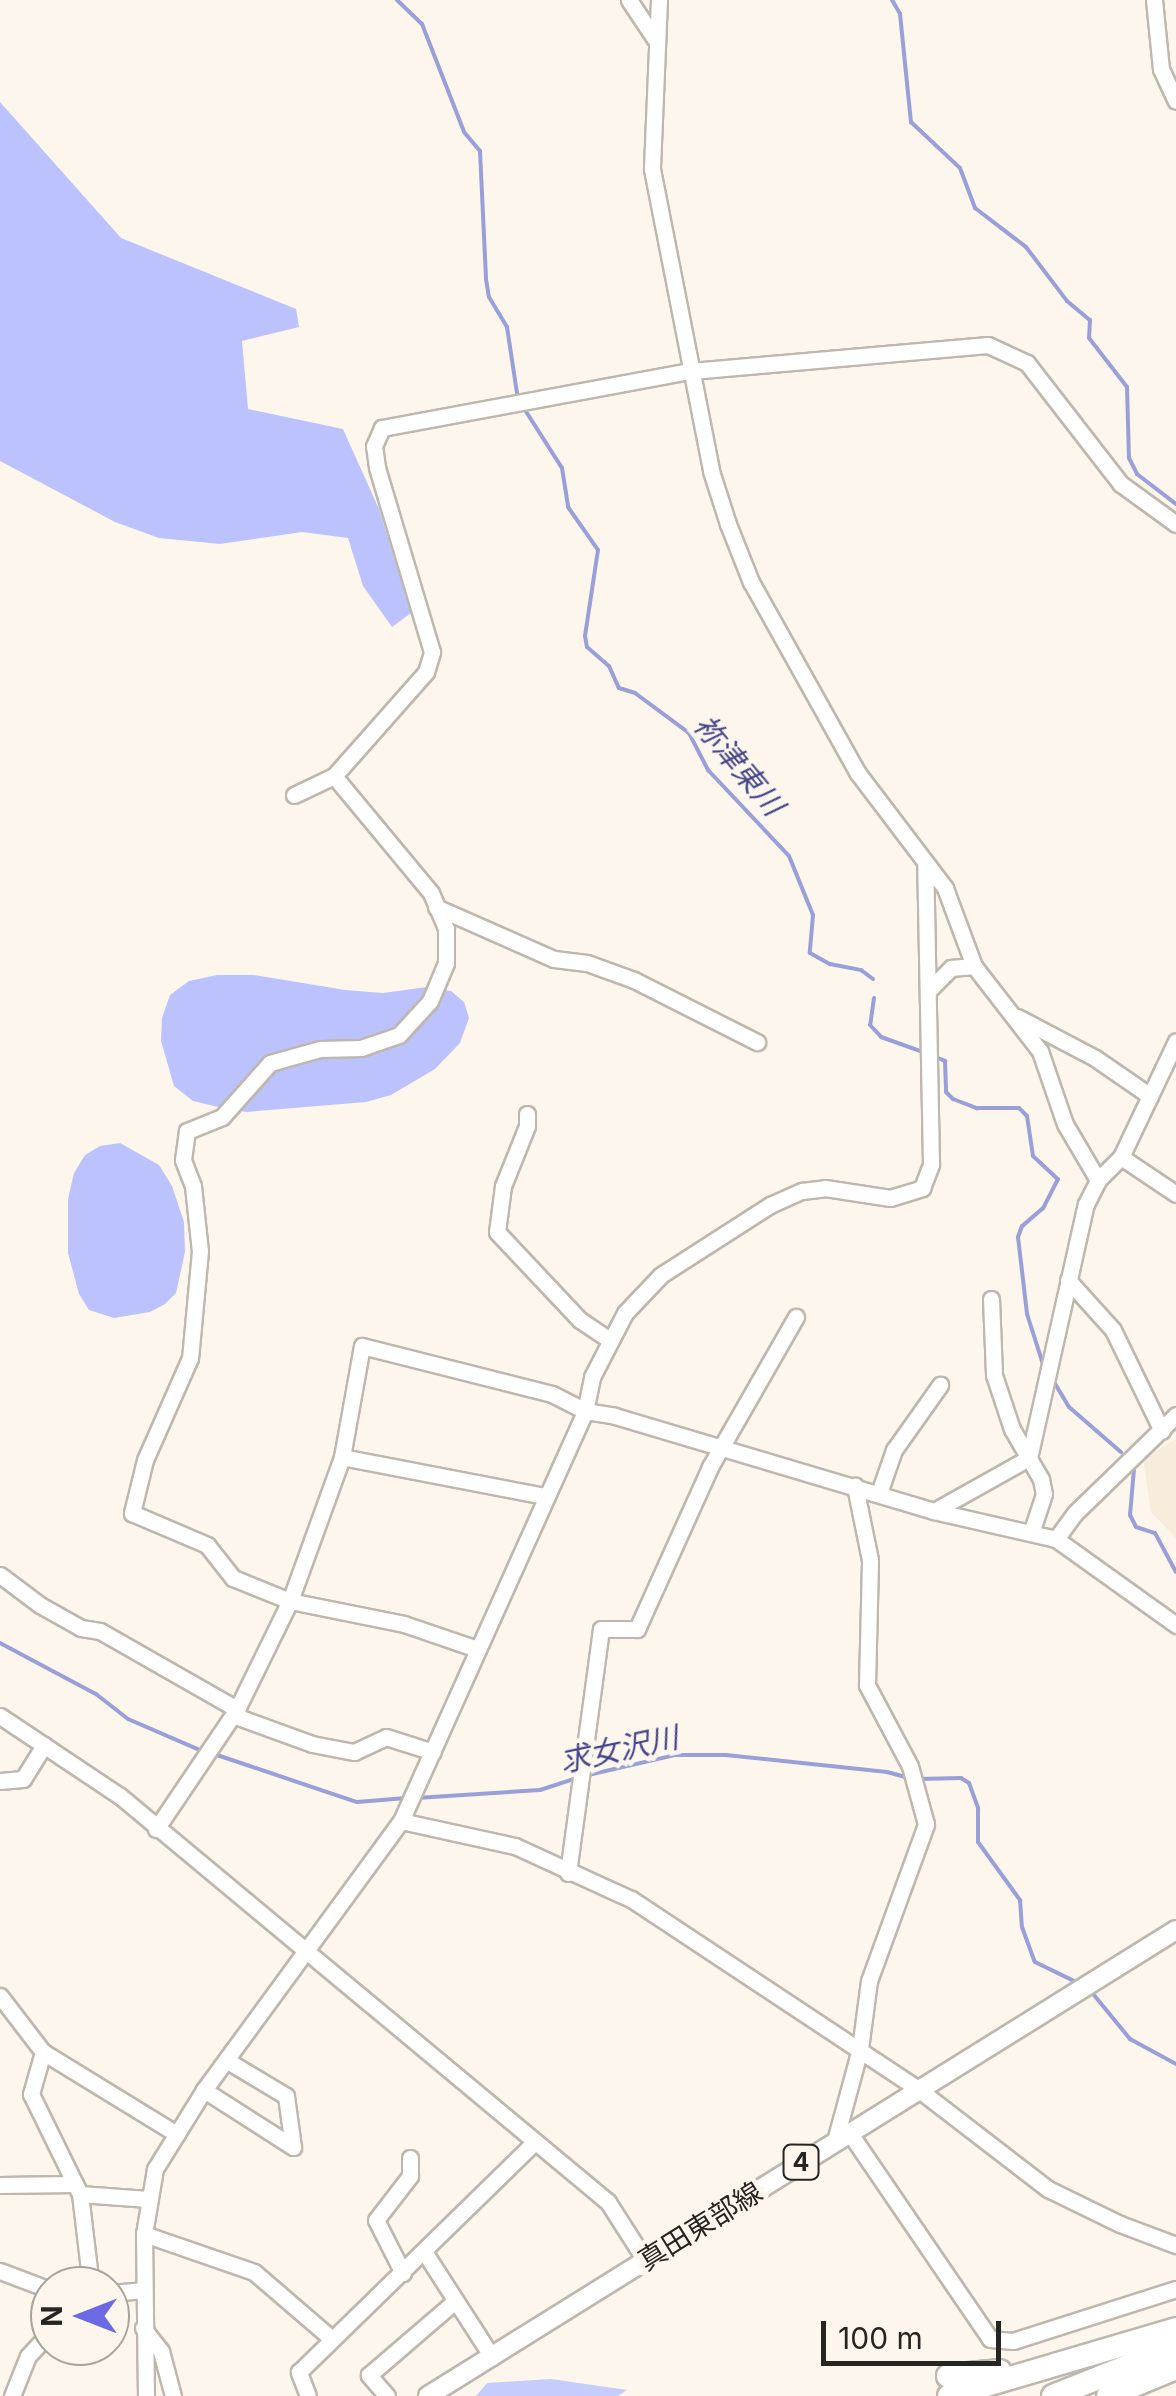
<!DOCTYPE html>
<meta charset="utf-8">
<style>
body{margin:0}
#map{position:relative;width:1176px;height:2396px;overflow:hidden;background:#fdf6ed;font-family:Inter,"Noto Sans JP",sans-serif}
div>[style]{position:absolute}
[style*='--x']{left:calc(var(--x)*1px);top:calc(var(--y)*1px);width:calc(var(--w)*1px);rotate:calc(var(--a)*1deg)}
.built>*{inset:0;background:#f8ecdc}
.green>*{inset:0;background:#c6ccfc}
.forest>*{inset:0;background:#bcc2fe}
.stream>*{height:4px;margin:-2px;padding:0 2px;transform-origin:2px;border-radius:2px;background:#999fd9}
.roads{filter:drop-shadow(2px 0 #beb7ae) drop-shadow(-2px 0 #beb7ae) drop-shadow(0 2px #beb7ae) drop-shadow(0 -2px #beb7ae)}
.minor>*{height:15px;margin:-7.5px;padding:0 7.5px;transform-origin:7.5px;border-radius:7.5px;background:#fff}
.major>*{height:18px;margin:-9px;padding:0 9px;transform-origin:9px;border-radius:9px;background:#fff}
.highway>*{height:22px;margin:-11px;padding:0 11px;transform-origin:11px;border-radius:11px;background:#fff}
span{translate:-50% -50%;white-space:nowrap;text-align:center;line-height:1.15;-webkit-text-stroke:9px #fdf6ed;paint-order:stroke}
.shield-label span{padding:2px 8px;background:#fdf6ed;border:2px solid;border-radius:8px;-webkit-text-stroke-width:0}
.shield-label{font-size:25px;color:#272521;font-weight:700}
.street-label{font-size:28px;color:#272521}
.water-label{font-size:30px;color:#44458c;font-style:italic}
.north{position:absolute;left:30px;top:2266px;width:100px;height:100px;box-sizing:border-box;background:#fdf6ed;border:2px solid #a7a29b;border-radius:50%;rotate:270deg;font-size:28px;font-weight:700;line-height:40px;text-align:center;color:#272521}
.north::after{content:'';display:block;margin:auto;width:35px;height:45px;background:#6b6ae4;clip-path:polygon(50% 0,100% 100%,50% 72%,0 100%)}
.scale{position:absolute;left:821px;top:2321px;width:180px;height:45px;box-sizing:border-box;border:5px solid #272521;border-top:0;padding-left:12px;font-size:30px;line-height:35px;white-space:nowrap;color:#272521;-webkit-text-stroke:8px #fdf6ed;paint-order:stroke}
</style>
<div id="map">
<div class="built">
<i style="clip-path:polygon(1176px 1439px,1176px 1538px,1151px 1512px,1143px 1459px)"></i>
</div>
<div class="green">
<i style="clip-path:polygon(551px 2379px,627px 2390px,618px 2396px,476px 2396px,487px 2383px)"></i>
</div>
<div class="forest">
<i style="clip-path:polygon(0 102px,121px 238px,296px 309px,299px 327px,242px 341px,248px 409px,343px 429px,379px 509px,411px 613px,392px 627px,363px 586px,348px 538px,302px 532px,220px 544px,159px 538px,115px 522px,0 461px)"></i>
<i style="clip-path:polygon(217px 975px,254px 975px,345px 990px,383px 993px,427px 987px,451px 991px,464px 1002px,469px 1018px,460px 1043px,435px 1069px,391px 1095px,366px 1102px,246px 1112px,214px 1106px,193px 1101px,174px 1086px,161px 1041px,162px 1018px,170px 995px,189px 981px)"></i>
<i style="clip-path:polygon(120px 1143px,159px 1165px,172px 1186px,184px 1222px,185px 1252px,176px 1293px,165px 1304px,150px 1312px,114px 1318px,89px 1310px,79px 1294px,68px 1253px,68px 1199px,74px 1173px,85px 1155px,100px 1146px)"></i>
</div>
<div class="stream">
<i style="--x:397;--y:0;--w:35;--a:44"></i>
<i style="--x:422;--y:24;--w:116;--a:68.7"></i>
<i style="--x:464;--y:132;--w:25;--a:50"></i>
<i style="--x:480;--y:151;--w:128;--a:87.3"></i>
<i style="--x:486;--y:279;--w:18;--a:81"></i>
<i style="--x:489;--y:297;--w:35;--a:59"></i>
<i style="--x:507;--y:327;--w:67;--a:81.4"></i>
<i style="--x:892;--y:0;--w:16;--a:60"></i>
<i style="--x:900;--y:14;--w:109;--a:84.2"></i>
<i style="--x:911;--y:122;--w:67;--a:43.2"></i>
<i style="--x:960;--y:168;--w:43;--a:69.4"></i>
<i style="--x:975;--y:208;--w:64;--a:37.4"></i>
<i style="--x:1026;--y:247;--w:68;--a:52.8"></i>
<i style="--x:1067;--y:301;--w:30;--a:40"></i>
<i style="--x:1090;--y:320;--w:18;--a:93"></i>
<i style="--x:1089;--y:338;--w:62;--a:52.2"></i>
<i style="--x:1127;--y:387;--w:71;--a:88.4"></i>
<i style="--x:1129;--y:458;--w:18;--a:63"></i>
<i style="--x:1137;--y:474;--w:49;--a:37.6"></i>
<i style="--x:525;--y:410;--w:69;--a:57.5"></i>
<i style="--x:562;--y:468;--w:39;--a:81"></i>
<i style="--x:568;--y:507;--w:52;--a:55.1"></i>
<i style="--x:598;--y:550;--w:87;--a:98.6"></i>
<i style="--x:585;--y:636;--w:11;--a:80"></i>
<i style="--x:587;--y:647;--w:29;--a:41"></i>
<i style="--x:609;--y:666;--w:24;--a:66"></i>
<i style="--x:619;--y:688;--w:17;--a:17"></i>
<i style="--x:635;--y:693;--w:67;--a:36.5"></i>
<i style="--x:689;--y:733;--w:42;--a:62.8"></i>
<i style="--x:708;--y:770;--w:118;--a:46.7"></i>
<i style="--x:789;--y:856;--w:64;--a:67.9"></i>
<i style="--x:813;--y:915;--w:38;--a:95"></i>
<i style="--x:810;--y:953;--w:23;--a:29"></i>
<i style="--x:830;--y:964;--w:32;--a:11"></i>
<i style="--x:861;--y:970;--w:15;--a:37"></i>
<i style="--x:874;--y:998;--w:27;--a:98"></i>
<i style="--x:870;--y:1025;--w:16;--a:47"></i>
<i style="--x:881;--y:1037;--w:45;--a:19.7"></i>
<i style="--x:938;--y:1058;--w:8;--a:23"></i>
<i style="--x:945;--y:1061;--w:31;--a:88"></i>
<i style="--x:946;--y:1092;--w:10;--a:45"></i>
<i style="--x:953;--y:1099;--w:26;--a:21"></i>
<i style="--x:977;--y:1108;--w:42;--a:0"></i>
<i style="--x:1019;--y:1108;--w:11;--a:45"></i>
<i style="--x:1027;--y:1116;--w:40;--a:81.5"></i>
<i style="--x:1033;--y:1156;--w:34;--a:43"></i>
<i style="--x:1058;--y:1179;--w:33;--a:117"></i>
<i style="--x:1043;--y:1208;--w:28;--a:139"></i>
<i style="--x:1022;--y:1226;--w:12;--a:110"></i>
<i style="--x:1018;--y:1237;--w:78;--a:83.3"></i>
<i style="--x:1027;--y:1314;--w:52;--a:72.3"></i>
<i style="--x:1054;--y:1382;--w:29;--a:59"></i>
<i style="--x:1069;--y:1407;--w:69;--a:40.9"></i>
<i style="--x:1134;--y:1469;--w:46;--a:95"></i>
<i style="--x:1130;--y:1515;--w:13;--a:63"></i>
<i style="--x:1136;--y:1527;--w:20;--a:18"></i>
<i style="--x:1155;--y:1533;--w:44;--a:61.7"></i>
<i style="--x:0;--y:1643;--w:109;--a:28"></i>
<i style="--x:96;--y:1694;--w:41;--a:38"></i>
<i style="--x:128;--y:1719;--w:81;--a:23.4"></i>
<i style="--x:211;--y:1753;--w:154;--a:18.6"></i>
<i style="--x:357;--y:1802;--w:49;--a:-4.7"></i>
<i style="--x:588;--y:1775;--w:89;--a:-12.9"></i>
<i style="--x:675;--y:1755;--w:51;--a:0"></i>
<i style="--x:726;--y:1755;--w:162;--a:6"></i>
<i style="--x:887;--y:1772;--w:23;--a:15"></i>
<i style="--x:919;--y:1779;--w:42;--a:-1.4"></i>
<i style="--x:961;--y:1778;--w:9;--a:32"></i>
<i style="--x:969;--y:1783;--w:27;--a:70"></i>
<i style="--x:978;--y:1808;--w:34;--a:90"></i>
<i style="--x:978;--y:1842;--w:72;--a:54.1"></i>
<i style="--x:1020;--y:1900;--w:27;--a:86"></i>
<i style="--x:1022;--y:1927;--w:37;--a:70"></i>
<i style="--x:1035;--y:1962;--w:46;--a:26"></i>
<i style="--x:416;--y:1798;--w:124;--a:-3.7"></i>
<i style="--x:540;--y:1790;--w:36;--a:-18"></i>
<i style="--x:1089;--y:1989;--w:65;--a:50.6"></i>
<i style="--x:1130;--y:2039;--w:52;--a:28.5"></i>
</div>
<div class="roads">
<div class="minor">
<i style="--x:629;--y:0;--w:47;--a:56.3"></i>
<i style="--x:659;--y:0;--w:169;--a:92.4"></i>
<i style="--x:652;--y:169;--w:308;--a:78.9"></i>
<i style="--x:711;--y:471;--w:56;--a:72.2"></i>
<i style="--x:728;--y:524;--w:62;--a:68.4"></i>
<i style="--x:751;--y:582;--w:218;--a:60.8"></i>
<i style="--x:857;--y:772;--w:146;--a:52.8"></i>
<i style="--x:945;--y:888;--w:83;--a:69.6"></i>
<i style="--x:974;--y:966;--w:108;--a:52.2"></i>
<i style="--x:1040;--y:1051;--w:77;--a:71.1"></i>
<i style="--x:1065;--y:1124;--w:65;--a:59.5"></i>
<i style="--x:1154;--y:0;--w:69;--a:84.2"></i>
<i style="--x:1161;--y:69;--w:35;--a:65"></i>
<i style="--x:334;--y:776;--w:152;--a:50.3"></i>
<i style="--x:431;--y:893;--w:39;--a:67"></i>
<i style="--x:446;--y:929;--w:34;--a:90"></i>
<i style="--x:446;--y:963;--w:41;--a:112.8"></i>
<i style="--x:430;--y:1001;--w:46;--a:132.4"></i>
<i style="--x:399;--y:1035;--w:40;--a:161.1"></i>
<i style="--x:361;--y:1048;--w:41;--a:178.6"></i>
<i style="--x:320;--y:1049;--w:52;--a:164.4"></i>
<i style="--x:270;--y:1063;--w:72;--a:131.6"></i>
<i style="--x:222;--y:1117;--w:38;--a:158"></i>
<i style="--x:187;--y:1131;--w:29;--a:98"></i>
<i style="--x:183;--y:1160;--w:28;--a:69"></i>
<i style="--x:193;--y:1186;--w:65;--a:83.9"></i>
<i style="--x:200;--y:1251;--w:107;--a:95.3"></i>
<i style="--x:190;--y:1358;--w:111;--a:113.8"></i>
<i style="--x:145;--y:1460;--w:55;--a:103.8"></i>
<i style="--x:132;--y:1513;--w:82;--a:23.1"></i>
<i style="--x:207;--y:1545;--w:42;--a:51.8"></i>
<i style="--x:233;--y:1578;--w:61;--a:22"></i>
<i style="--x:290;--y:1601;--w:116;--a:11.4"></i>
<i style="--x:404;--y:1624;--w:77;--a:18.9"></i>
<i style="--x:294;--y:795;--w:44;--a:-25.4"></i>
<i style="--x:334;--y:776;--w:139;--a:-48.5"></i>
<i style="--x:426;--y:672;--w:21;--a:-73"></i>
<i style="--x:432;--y:652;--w:193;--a:-106.6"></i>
<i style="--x:377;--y:467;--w:21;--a:-98"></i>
<i style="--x:374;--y:446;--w:20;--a:-66"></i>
<i style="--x:382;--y:428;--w:314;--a:-10.5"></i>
<i style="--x:691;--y:371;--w:298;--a:-5"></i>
<i style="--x:988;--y:345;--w:43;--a:24.8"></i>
<i style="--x:1027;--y:363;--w:153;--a:52.2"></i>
<i style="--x:1121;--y:484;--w:68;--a:36"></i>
<i style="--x:436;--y:907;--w:129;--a:23.8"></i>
<i style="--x:554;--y:959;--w:33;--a:7"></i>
<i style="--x:587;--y:963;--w:50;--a:19.9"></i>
<i style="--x:634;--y:980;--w:138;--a:26.8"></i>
<i style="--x:930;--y:989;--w:30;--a:-45"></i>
<i style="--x:951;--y:968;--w:23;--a:-5"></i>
<i style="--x:1017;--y:1017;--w:88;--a:27.7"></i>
<i style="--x:1095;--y:1058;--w:67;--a:34.6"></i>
<i style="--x:527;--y:1114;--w:12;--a:90"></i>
<i style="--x:527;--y:1126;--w:65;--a:111.8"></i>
<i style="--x:503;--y:1186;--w:46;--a:97.4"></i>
<i style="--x:497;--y:1232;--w:121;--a:46.7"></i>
<i style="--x:580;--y:1320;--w:36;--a:34"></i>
<i style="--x:1121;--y:1157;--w:66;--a:33.9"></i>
<i style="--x:1068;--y:1280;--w:67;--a:48"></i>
<i style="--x:1113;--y:1330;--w:112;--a:64.1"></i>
<i style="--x:991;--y:1299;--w:76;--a:87.7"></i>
<i style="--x:994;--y:1375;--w:57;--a:71.6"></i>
<i style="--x:1012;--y:1429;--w:58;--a:59.9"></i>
<i style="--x:1041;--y:1479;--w:15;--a:79"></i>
<i style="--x:1044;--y:1494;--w:41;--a:108.4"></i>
<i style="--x:342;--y:1457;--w:206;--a:10.9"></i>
<i style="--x:879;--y:1493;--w:46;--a:-70.8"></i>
<i style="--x:894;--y:1450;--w:80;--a:-54.7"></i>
<i style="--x:934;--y:1511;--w:109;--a:-29.2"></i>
<i style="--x:1029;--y:1458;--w:260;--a:-77.4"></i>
<i style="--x:1086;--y:1204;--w:27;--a:-63"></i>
<i style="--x:1098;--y:1180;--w:33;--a:-45"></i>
<i style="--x:1121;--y:1157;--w:128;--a:-64.6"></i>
<i style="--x:1056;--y:1539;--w:32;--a:-54"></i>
<i style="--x:1075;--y:1513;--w:141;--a:-44.1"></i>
<i style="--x:0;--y:1575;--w:50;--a:36.9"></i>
<i style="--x:40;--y:1605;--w:47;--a:29.3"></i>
<i style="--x:81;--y:1628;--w:19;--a:9"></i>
<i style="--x:100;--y:1631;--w:158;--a:29.7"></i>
<i style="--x:237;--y:1709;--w:8;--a:83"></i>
<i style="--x:238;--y:1717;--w:79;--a:20"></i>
<i style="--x:312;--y:1744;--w:43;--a:10.8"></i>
<i style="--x:354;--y:1752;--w:35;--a:-25"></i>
<i style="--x:386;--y:1737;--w:49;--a:17.7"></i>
<i style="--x:0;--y:1716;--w:144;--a:33.7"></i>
<i style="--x:120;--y:1796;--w:635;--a:39.76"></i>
<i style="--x:608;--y:2202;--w:69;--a:57.5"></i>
<i style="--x:0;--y:1781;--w:23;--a:-5"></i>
<i style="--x:23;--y:1779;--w:40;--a:-58"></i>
<i style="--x:401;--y:1821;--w:117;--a:12.4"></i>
<i style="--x:515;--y:1846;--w:128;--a:24.6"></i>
<i style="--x:631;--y:1899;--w:344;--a:33.5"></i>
<i style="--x:918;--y:2089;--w:164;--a:37.6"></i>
<i style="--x:1048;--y:2189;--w:80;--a:25.9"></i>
<i style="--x:1120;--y:2224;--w:60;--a:20.6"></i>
<i style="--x:156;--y:1829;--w:145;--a:-56"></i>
<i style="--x:237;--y:1709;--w:120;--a:-63.9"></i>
<i style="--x:290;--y:1601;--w:153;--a:-70.1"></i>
<i style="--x:342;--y:1457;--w:113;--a:-79.8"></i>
<i style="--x:362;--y:1346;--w:196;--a:14.2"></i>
<i style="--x:552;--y:1394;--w:37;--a:27"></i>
<i style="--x:585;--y:1411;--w:30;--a:9"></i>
<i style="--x:615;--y:1416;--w:333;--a:16.6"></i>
<i style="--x:934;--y:1511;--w:125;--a:12.9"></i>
<i style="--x:1056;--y:1539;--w:148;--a:35.6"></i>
<i style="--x:568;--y:1873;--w:246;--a:-82.3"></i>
<i style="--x:601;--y:1629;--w:36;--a:0"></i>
<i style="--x:637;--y:1629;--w:178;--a:-65.7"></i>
<i style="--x:710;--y:1467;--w:173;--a:-60.2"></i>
<i style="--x:0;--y:1996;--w:71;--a:52.5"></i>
<i style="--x:43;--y:2052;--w:157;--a:31.5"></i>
<i style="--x:43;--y:2052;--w:44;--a:105.9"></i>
<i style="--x:31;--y:2094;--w:111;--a:63.9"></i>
<i style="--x:80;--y:2194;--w:93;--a:83.2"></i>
<i style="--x:226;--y:2060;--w:70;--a:31"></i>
<i style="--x:286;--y:2096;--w:51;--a:82.2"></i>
<i style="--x:204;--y:2090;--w:106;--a:32.6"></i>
<i style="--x:849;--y:2132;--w:250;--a:55.7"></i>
<i style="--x:990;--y:2339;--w:23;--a:5"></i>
<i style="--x:1013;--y:2341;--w:171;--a:-17.7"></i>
<i style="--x:835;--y:2141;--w:95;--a:-74.8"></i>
<i style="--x:860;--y:2049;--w:69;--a:-82.5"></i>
<i style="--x:869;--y:1981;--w:167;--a:-70"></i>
<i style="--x:926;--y:1824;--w:60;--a:-105.4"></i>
<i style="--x:910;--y:1766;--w:92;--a:-118"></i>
<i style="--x:867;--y:1685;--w:125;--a:-88.6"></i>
<i style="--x:870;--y:1560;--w:76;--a:-101.5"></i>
<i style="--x:0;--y:2185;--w:75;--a:-0.8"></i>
<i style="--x:80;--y:2194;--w:68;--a:4.2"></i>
<i style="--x:144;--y:2234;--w:116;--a:19.1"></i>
<i style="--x:254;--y:2272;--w:103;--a:40.7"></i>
<i style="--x:425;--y:2253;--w:124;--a:57.2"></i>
<i style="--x:0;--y:2271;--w:53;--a:20.8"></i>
<i style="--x:403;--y:2273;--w:59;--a:-117"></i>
<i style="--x:376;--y:2220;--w:56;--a:-52.3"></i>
<i style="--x:410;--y:2176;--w:18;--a:-90"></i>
<i style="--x:110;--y:2293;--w:32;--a:-5"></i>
<i style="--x:143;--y:2328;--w:29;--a:52"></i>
<i style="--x:161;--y:2351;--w:47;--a:75.1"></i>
<i style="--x:12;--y:2396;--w:43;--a:-68.2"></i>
<i style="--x:28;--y:2356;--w:33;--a:-47"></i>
<i style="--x:146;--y:2396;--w:162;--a:-90.7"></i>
<i style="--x:144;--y:2234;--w:66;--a:-80.4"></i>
<i style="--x:155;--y:2169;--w:93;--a:-58.2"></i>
<i style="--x:204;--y:2090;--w:333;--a:-53.8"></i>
<i style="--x:401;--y:1821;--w:449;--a:-65.8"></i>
<i style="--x:585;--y:1411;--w:35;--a:-78"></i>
<i style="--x:592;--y:1377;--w:72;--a:-62.7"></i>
<i style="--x:625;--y:1313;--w:52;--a:-46.5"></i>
<i style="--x:661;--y:1275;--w:130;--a:-32.7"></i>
<i style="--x:770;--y:1205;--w:35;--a:-24"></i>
<i style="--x:802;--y:1191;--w:23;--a:-7"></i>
<i style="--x:825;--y:1188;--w:66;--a:8.7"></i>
<i style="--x:890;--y:1198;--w:34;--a:-17"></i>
<i style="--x:922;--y:1188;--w:26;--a:-69"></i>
<i style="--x:931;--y:1164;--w:301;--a:-91.1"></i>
<i style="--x:308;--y:2396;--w:26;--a:-111"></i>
<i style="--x:299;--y:2372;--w:328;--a:-44.3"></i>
<i style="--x:387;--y:2396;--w:28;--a:-131"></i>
<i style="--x:369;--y:2375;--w:113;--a:-40.7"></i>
</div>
<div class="major">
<i style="--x:428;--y:2396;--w:881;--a:-31.92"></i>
</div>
<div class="highway">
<i style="--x:948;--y:2376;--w:52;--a:-5.5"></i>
<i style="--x:949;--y:2396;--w:237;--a:-16.4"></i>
<i style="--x:1053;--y:2396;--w:132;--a:-21.7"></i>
<i style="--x:1108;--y:2396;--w:74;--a:-22.4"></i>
</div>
</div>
<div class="shield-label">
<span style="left:801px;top:2162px">4</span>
</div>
<div class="street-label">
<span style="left:700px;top:2226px;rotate:-32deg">真田東部線</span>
</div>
<div class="water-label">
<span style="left:739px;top:765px;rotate:50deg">祢津東川</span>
<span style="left:619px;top:1749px;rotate:-12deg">求女沢川</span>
</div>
<div class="north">N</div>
<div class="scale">100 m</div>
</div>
